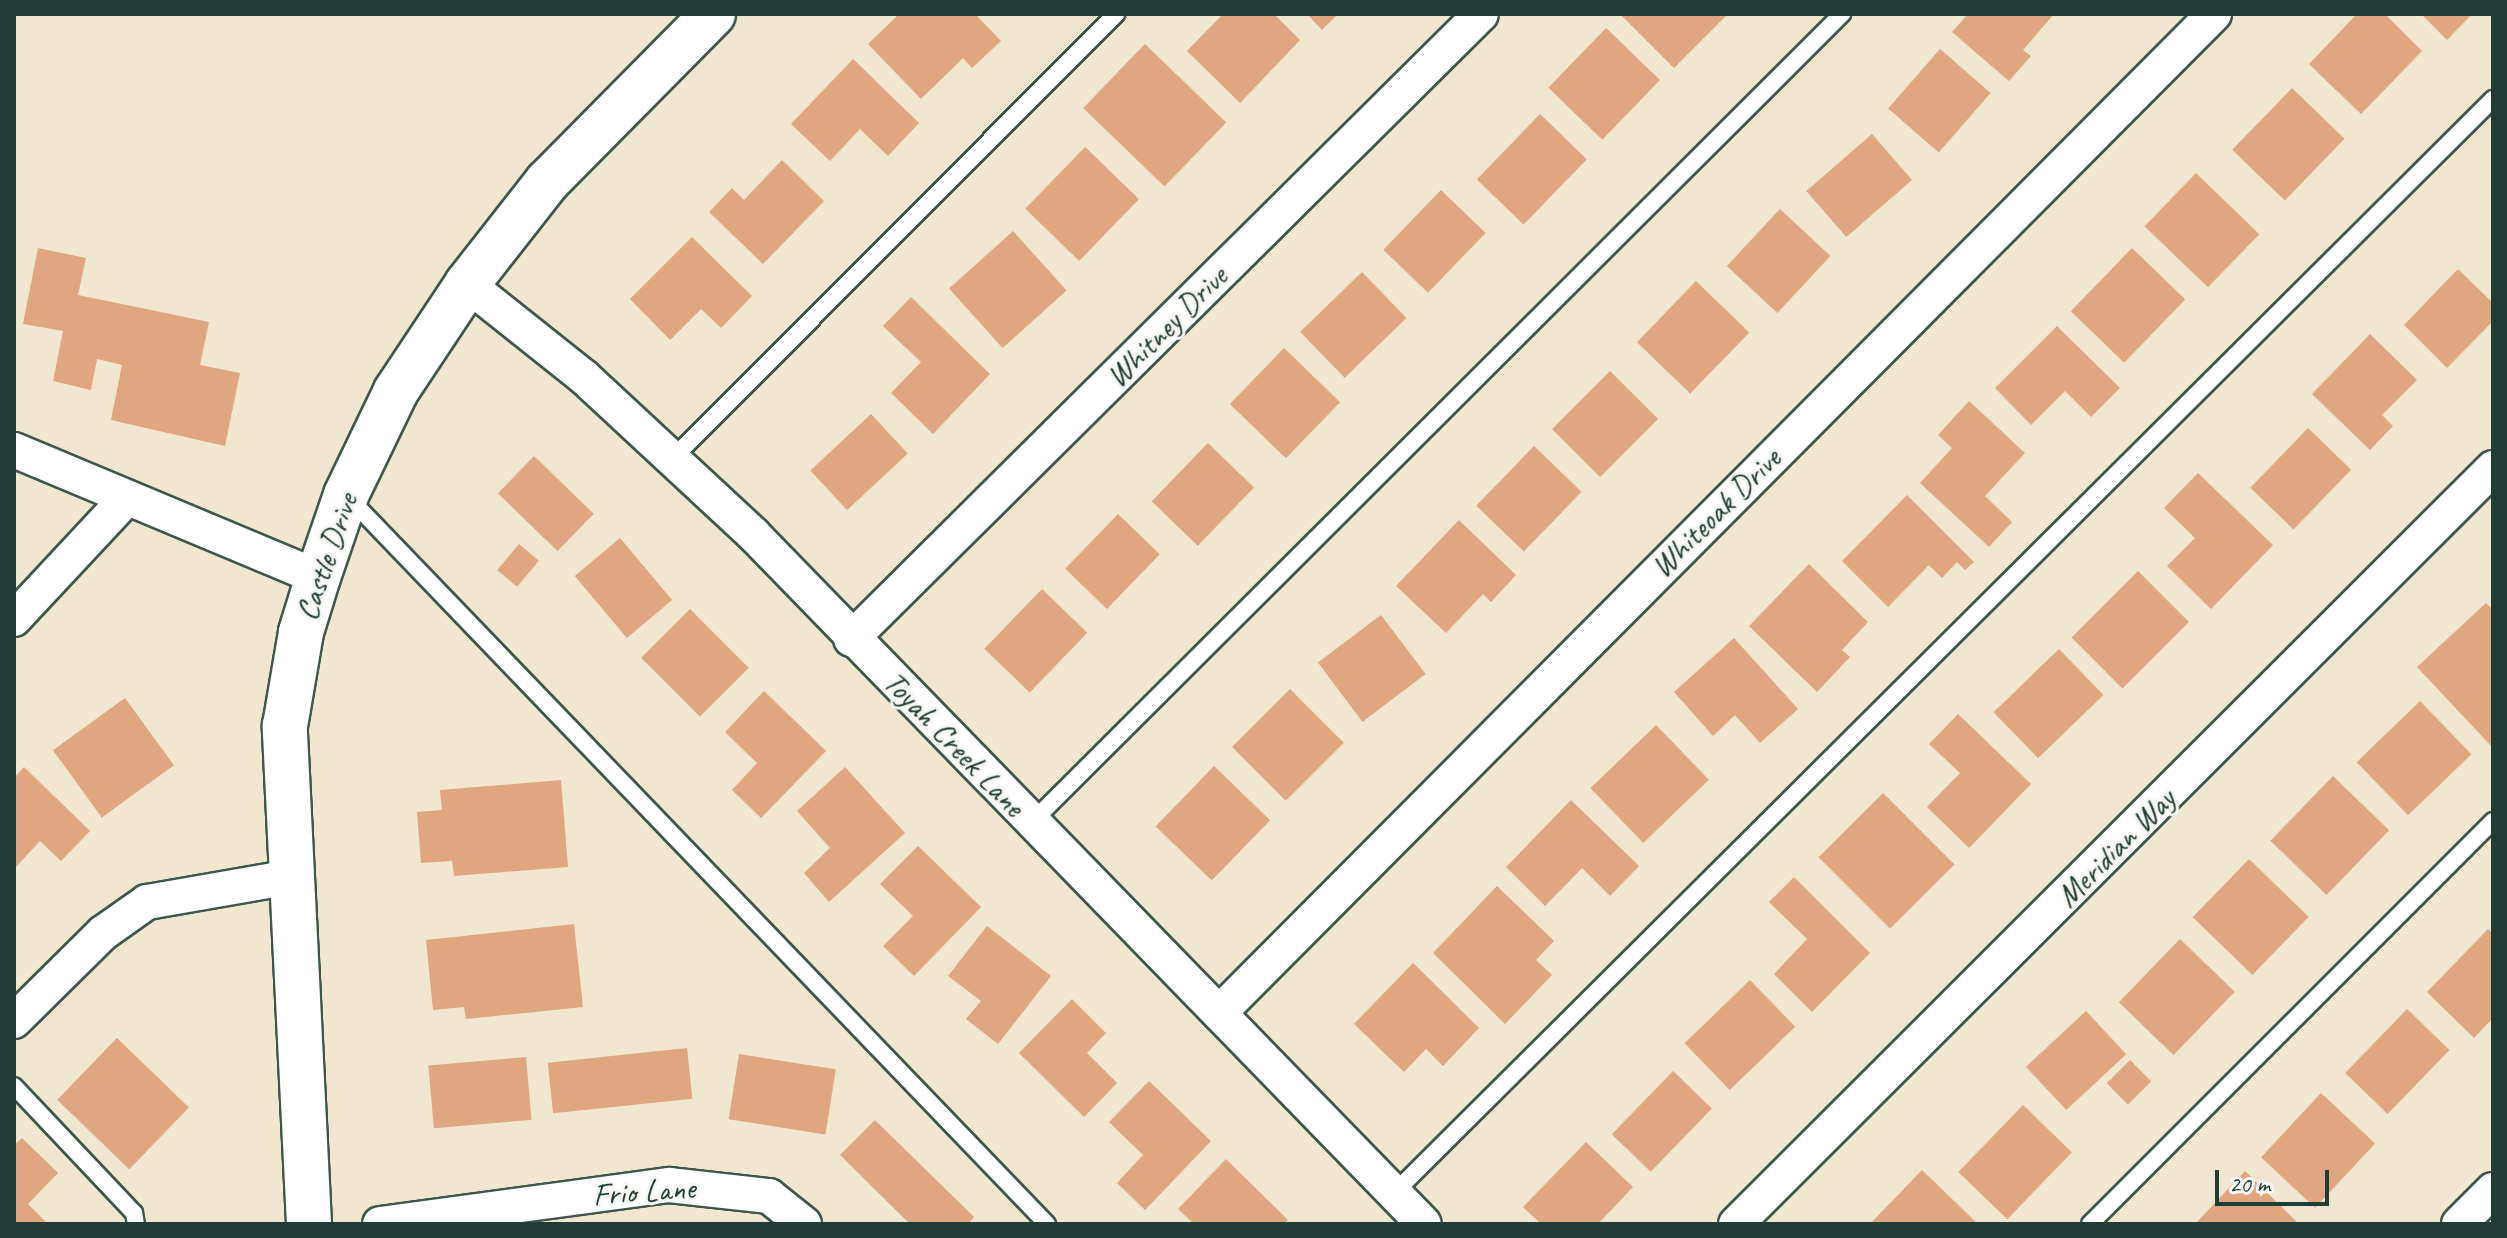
<!DOCTYPE html>
<style>
body{margin:0}
#map{position:relative;width:2507px;height:1238px;overflow:hidden;background:#f1e6cf;font-family:Caveat,sans-serif}
div>[style]{position:absolute}
[style*='--x']{left:calc(var(--x)*1px);top:calc(var(--y)*1px);width:calc(var(--w)*1px);rotate:calc(var(--a)*1deg)}
.building>*{inset:0;background:#e0a67f;transform-origin:0 0}
.roads{filter:drop-shadow(2px 0 #3e564b) drop-shadow(-2px 0 #3e564b) drop-shadow(0 2px #3e564b) drop-shadow(0 -2px #3e564b)}
.lane>*{height:16px;margin:-8px;padding:0 8px;transform-origin:8px;border-radius:8px;background:#fff}
.street>*{height:34px;margin:-17px;padding:0 17px;transform-origin:17px;border-radius:17px;background:#fff}
.secondary>*{height:44px;margin:-22px;padding:0 22px;transform-origin:22px;border-radius:22px;background:#fff}
span{translate:-50% -50%;white-space:nowrap;text-align:center;line-height:1.15;-webkit-text-stroke:6px #f6f6f2;paint-order:stroke}
.street-label{font-size:32px;color:#1f3d34}
.frame{position:absolute;inset:0;border:16px solid #1f3d34;pointer-events:none}
.scale{position:absolute;left:2215px;top:1170px;width:114px;height:36px;box-sizing:border-box;border:4px solid #1f3d34;border-top:0;padding-left:10px;font-size:24px;line-height:28px;white-space:nowrap;color:#1f3d34;-webkit-text-stroke:6px #f6f6f2;paint-order:stroke}
</style>
<div id="map">
<div class="building">
<i style="clip-path:polygon(899px 14px,975px 14px,1001px 41px,972px 68px,963px 58px,921px 99px,868px 44px)"></i>
<i style="clip-path:polygon(1223px 14px,1274px 14px,1300px 40px,1240px 103px,1187px 51px)"></i>
<i style="clip-path:polygon(1307px 14px,1338px 14px,1322px 30px)"></i>
<i style="clip-path:polygon(1620px 14px,1728px 14px,1674px 68px)"></i>
<i style="clip-path:polygon(1968px 14px,2054px 14px,2023px 50px,2031px 56px,2009px 81px,1952px 32px)"></i>
<i style="clip-path:polygon(2357px 14px,2385px 14px,2422px 51px,2361px 114px,2309px 64px)"></i>
<i style="clip-path:polygon(2421px 14px,2472px 14px,2447px 40px)"></i>
<i style="left:1606px;top:28px;width:75px;height:83px;rotate:44deg"></i>
<i style="left:1145px;top:44px;width:113px;height:89px;rotate:44deg"></i>
<i style="left:1940px;top:49px;width:67px;height:79px;rotate:41deg"></i>
<i style="clip-path:polygon(853px 59px,919px 123px,888px 156px,860px 129px,830px 161px,791px 124px)"></i>
<i style="left:2292px;top:88px;width:73px;height:86px;rotate:44deg"></i>
<i style="left:1540px;top:114px;width:65px;height:91px;rotate:44deg"></i>
<i style="left:1872px;top:134px;width:61px;height:87px;rotate:49deg"></i>
<i style="left:1085px;top:147px;width:75px;height:86px;rotate:44deg"></i>
<i style="clip-path:polygon(782px 160px,824px 201px,763px 264px,709px 212px,732px 188px,744px 200px)"></i>
<i style="left:2196px;top:173px;width:88px;height:74px;rotate:44deg"></i>
<i style="left:1441px;top:190px;width:62px;height:83px;rotate:44deg"></i>
<i style="left:1780px;top:209px;width:69px;height:78px;rotate:43deg"></i>
<i style="left:1013px;top:231px;width:80px;height:86px;rotate:48deg"></i>
<i style="clip-path:polygon(692px 237px,752px 296px,721px 328px,701px 309px,670px 340px,630px 299px)"></i>
<i style="clip-path:polygon(38px 248px,86px 258px,78px 295px,209px 322px,200px 365px,240px 373px,225px 446px,111px 420px,122px 365px,97px 359px,91px 390px,53px 381px,63px 331px,23px 324px)"></i>
<i style="left:2132px;top:248px;width:74px;height:88px;rotate:44deg"></i>
<i style="clip-path:polygon(2458px 269px,2493px 303px,2493px 321px,2447px 368px,2404px 325px)"></i>
<i style="left:1362px;top:272px;width:64px;height:86px;rotate:46deg"></i>
<i style="left:1696px;top:281px;width:74px;height:85px;rotate:44deg"></i>
<i style="clip-path:polygon(911px 297px,990px 374px,933px 434px,891px 393px,921px 362px,883px 326px)"></i>
<i style="clip-path:polygon(2057px 326px,2120px 388px,2091px 417px,2065px 391px,2031px 425px,1995px 388px)"></i>
<i style="clip-path:polygon(2370px 334px,2417px 380px,2382px 415px,2393px 426px,2370px 450px,2312px 394px)"></i>
<i style="left:1284px;top:348px;width:78px;height:78px;rotate:44deg"></i>
<i style="left:1610px;top:371px;width:68px;height:82px;rotate:45deg"></i>
<i style="clip-path:polygon(1969px 401px,2025px 453px,1985px 496px,2012px 522px,1989px 547px,1920px 483px,1952px 448px,1938px 435px)"></i>
<i style="left:871px;top:414px;width:54px;height:83px;rotate:47deg"></i>
<i style="left:2308px;top:428px;width:60px;height:83px;rotate:44deg"></i>
<i style="left:1208px;top:443px;width:64px;height:81px;rotate:44deg"></i>
<i style="left:1534px;top:446px;width:66px;height:83px;rotate:44deg"></i>
<i style="left:534px;top:456px;width:83px;height:52px;rotate:44deg"></i>
<i style="clip-path:polygon(2198px 473px,2273px 545px,2211px 609px,2167px 566px,2195px 538px,2164px 508px)"></i>
<i style="clip-path:polygon(1907px 495px,1974px 562px,1965px 570px,1957px 562px,1942px 578px,1929px 565px,1888px 607px,1842px 561px)"></i>
<i style="left:1118px;top:514px;width:58px;height:76px;rotate:44deg"></i>
<i style="clip-path:polygon(1459px 520px,1516px 575px,1491px 602px,1483px 594px,1446px 633px,1396px 586px)"></i>
<i style="left:620px;top:538px;width:81px;height:59px;rotate:50deg"></i>
<i style="left:519px;top:544px;width:26px;height:34px;rotate:40deg"></i>
<i style="clip-path:polygon(1809px 564px,1868px 622px,1842px 650px,1850px 657px,1817px 692px,1749px 626px)"></i>
<i style="left:2138px;top:571px;width:72px;height:94px;rotate:45deg"></i>
<i style="left:1042px;top:589px;width:63px;height:83px;rotate:44deg"></i>
<i style="clip-path:polygon(2486px 603px,2493px 610px,2493px 748px,2417px 667px)"></i>
<i style="left:690px;top:609px;width:83px;height:69px;rotate:45deg"></i>
<i style="left:1381px;top:615px;width:74px;height:79px;rotate:53deg"></i>
<i style="clip-path:polygon(1734px 638px,1798px 709px,1760px 743px,1735px 715px,1713px 736px,1674px 692px)"></i>
<i style="left:2059px;top:649px;width:64px;height:91px;rotate:46deg"></i>
<i style="left:1290px;top:689px;width:76px;height:82px;rotate:45deg"></i>
<i style="clip-path:polygon(764px 691px,826px 751px,761px 818px,732px 790px,757px 763px,725px 732px)"></i>
<i style="left:125px;top:698px;width:83px;height:89px;rotate:54deg"></i>
<i style="left:2420px;top:701px;width:74px;height:88px;rotate:46deg"></i>
<i style="clip-path:polygon(1958px 714px,2031px 784px,1969px 848px,1927px 807px,1960px 773px,1929px 744px)"></i>
<i style="left:1656px;top:725px;width:76px;height:91px;rotate:46deg"></i>
<i style="left:1214px;top:766px;width:78px;height:84px;rotate:44deg"></i>
<i style="clip-path:polygon(24px 767px,90px 831px,61px 861px,40px 841px,14px 869px,14px 778px)"></i>
<i style="clip-path:polygon(845px 767px,905px 833px,829px 902px,804px 873px,830px 848px,797px 811px)"></i>
<i style="left:2333px;top:776px;width:78px;height:90px;rotate:44deg"></i>
<i style="clip-path:polygon(561px 780px,568px 867px,454px 876px,452px 861px,421px 863px,417px 812px,442px 810px,440px 790px)"></i>
<i style="left:1883px;top:793px;width:101px;height:91px;rotate:45deg"></i>
<i style="clip-path:polygon(1571px 800px,1639px 866px,1610px 896px,1582px 868px,1545px 906px,1506px 867px)"></i>
<i style="clip-path:polygon(918px 846px,981px 907px,914px 976px,883px 946px,913px 916px,880px 884px)"></i>
<i style="left:2249px;top:859px;width:83px;height:81px;rotate:44deg"></i>
<i style="clip-path:polygon(1794px 877px,1870px 953px,1812px 1012px,1774px 974px,1807px 939px,1769px 902px)"></i>
<i style="clip-path:polygon(1497px 886px,1554px 941px,1536px 960px,1552px 975px,1505px 1024px,1433px 953px)"></i>
<i style="clip-path:polygon(574px 924px,583px 1007px,466px 1019px,464px 1007px,433px 1010px,426px 940px)"></i>
<i style="clip-path:polygon(987px 926px,1051px 976px,998px 1044px,966px 1019px,981px 1001px,948px 976px)"></i>
<i style="clip-path:polygon(2488px 929px,2493px 934px,2493px 1018px,2474px 1038px,2427px 992px)"></i>
<i style="left:2180px;top:939px;width:76px;height:88px;rotate:44deg"></i>
<i style="clip-path:polygon(1413px 963px,1479px 1028px,1443px 1066px,1426px 1049px,1404px 1072px,1354px 1024px)"></i>
<i style="left:1750px;top:980px;width:65px;height:91px;rotate:46deg"></i>
<i style="clip-path:polygon(1072px 999px,1106px 1033px,1087px 1053px,1117px 1083px,1084px 1117px,1019px 1053px)"></i>
<i style="left:2407px;top:1009px;width:59px;height:89px;rotate:44deg"></i>
<i style="left:2086px;top:1011px;width:59px;height:82px;rotate:47deg"></i>
<i style="left:117px;top:1038px;width:100px;height:86px;rotate:44deg"></i>
<i style="left:687px;top:1048px;width:51px;height:140px;rotate:84deg"></i>
<i style="left:739px;top:1054px;width:98px;height:66px;rotate:9deg"></i>
<i style="left:526px;top:1057px;width:63px;height:98px;rotate:85deg"></i>
<i style="left:2130px;top:1060px;width:30px;height:33px;rotate:45deg"></i>
<i style="left:1673px;top:1071px;width:54px;height:88px;rotate:44deg"></i>
<i style="clip-path:polygon(1149px 1081px,1211px 1141px,1145px 1210px,1117px 1183px,1143px 1155px,1109px 1122px)"></i>
<i style="left:2321px;top:1093px;width:74px;height:88px;rotate:43deg"></i>
<i style="left:2023px;top:1105px;width:68px;height:93px;rotate:44deg"></i>
<i style="clip-path:polygon(875px 1120px,974px 1217px,968px 1224px,910px 1224px,840px 1155px)"></i>
<i style="clip-path:polygon(22px 1138px,58px 1173px,28px 1204px,48px 1224px,14px 1224px,14px 1145px)"></i>
<i style="clip-path:polygon(1586px 1142px,1633px 1187px,1598px 1224px,1541px 1224px,1523px 1207px)"></i>
<i style="clip-path:polygon(1226px 1159px,1288px 1220px,1284px 1224px,1194px 1224px,1178px 1209px)"></i>
<i style="clip-path:polygon(1922px 1170px,1978px 1224px,1870px 1224px)"></i>
<i style="clip-path:polygon(2245px 1171px,2299px 1224px,2195px 1224px)"></i>
</div>
<div class="roads">
<div class="lane">
<i style="--x:672;--y:459;--w:629;--a:-45.06"></i>
<i style="--x:350;--y:499;--w:1006;--a:46.13"></i>
<i style="--x:1031;--y:823;--w:1146;--a:-44.93"></i>
<i style="--x:14;--y:1086;--w:175;--a:46.6"></i>
<i style="--x:134;--y:1213;--w:11;--a:80"></i>
<i style="--x:1394;--y:1193;--w:1551;--a:-44.87"></i>
<i style="--x:2090;--y:1224;--w:570;--a:-45"></i>
</div>
<div class="street">
<i style="--x:467;--y:284;--w:149;--a:38.5"></i>
<i style="--x:584;--y:377;--w:231;--a:42.9"></i>
<i style="--x:753;--y:534;--w:962;--a:45.8"></i>
<i style="--x:14;--y:450;--w:329;--a:22.7"></i>
<i style="--x:14;--y:619;--w:166;--a:-47"></i>
<i style="--x:851;--y:639;--w:887;--a:-44.77"></i>
<i style="--x:1219;--y:1013;--w:1410;--a:-45.11"></i>
<i style="--x:14;--y:1021;--w:125;--a:-44.7"></i>
<i style="--x:103;--y:933;--w:54;--a:-35.2"></i>
<i style="--x:147;--y:902;--w:145;--a:-9.9"></i>
<i style="--x:380;--y:1224;--w:292;--a:-7.7"></i>
<i style="--x:669;--y:1185;--w:101;--a:6.3"></i>
<i style="--x:769;--y:1196;--w:45;--a:38.7"></i>
<i style="--x:1736;--y:1224;--w:1070;--a:-44.96"></i>
<i style="--x:2459;--y:1224;--w:48;--a:-45"></i>
</div>
<div class="secondary">
<i style="--x:309;--y:1224;--w:499;--a:-92.8"></i>
<i style="--x:285;--y:726;--w:95;--a:-80.3"></i>
<i style="--x:301;--y:632;--w:58;--a:-72.8"></i>
<i style="--x:318;--y:577;--w:87;--a:-71.1"></i>
<i style="--x:346;--y:495;--w:115;--a:-64.3"></i>
<i style="--x:396;--y:391;--w:128;--a:-56.4"></i>
<i style="--x:467;--y:284;--w:130;--a:-51.9"></i>
<i style="--x:547;--y:182;--w:236;--a:-45.3"></i>
</div>
</div>
<div class="street-label">
<span style="left:1167px;top:327px;rotate:-45deg">Whitney Drive</span>
<span style="left:1716px;top:513px;rotate:-45deg">Whiteoak Drive</span>
<span style="left:327px;top:557px;rotate:-71deg">Castle Drive</span>
<span style="left:954px;top:744px;rotate:46deg">Toyah Creek Lane</span>
<span style="left:2116px;top:848px;rotate:-45deg">Meridian Way</span>
<span style="left:644px;top:1192px;rotate:-4deg">Frio Lane</span>
</div>
<div class="frame"></div>
<div class="scale">20 m</div>
</div>
